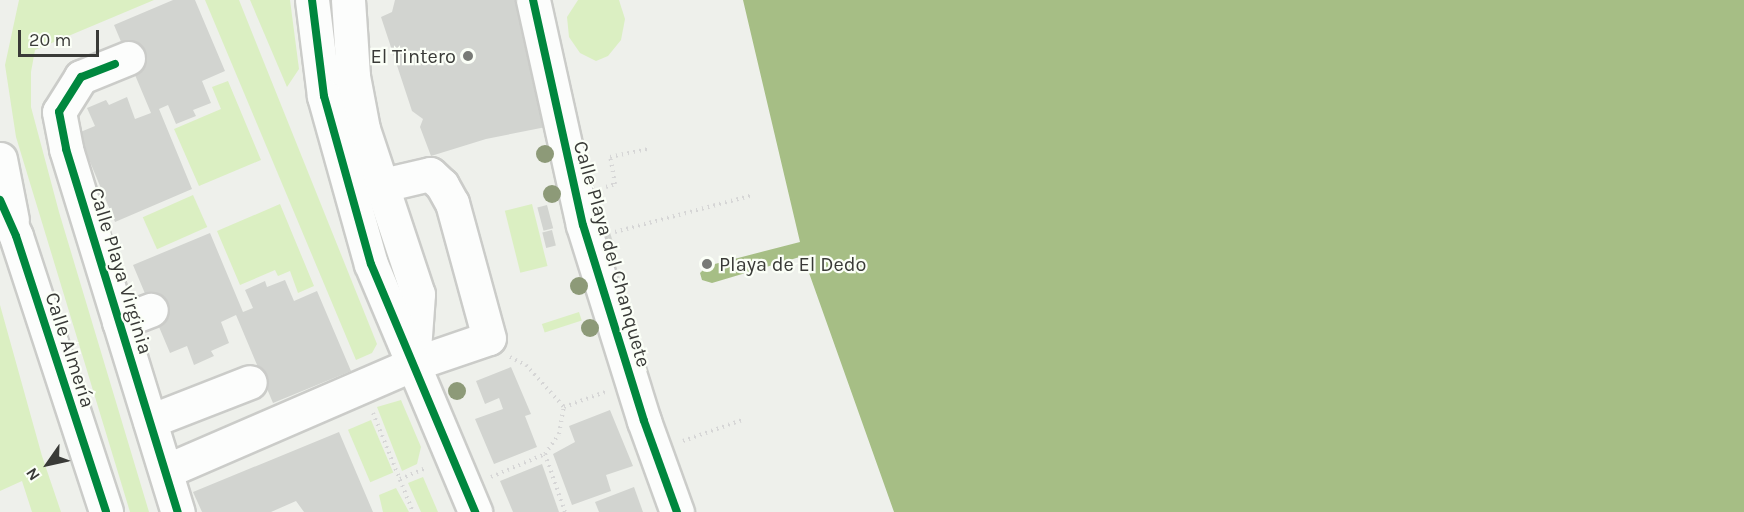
<!DOCTYPE html>
<meta charset="utf-8">
<style>
body{margin:0}
#map{position:relative;width:1744px;height:512px;overflow:hidden;background:#eef0eb;font-family:Karla,sans-serif}
div>[style]{position:absolute}
[style*='--x']{left:calc(var(--x)*1px);top:calc(var(--y)*1px);width:calc(var(--w)*1px);rotate:calc(var(--a)*1deg)}
.green>*{inset:0;background:#dbefc2;transform-origin:0 0}
.water>*{inset:0;background:#a6be85}
.building>*{inset:0;background:#d2d4d0;transform-origin:0 0}
.path>*{height:4px;margin-top:-2px;transform-origin:0;background:repeating-linear-gradient(90deg,#d6d6d6 0 1.5px,transparent 0 6px)}
.roads{filter:drop-shadow(2px 0 #cbccc9) drop-shadow(-2px 0 #cbccc9) drop-shadow(0 2px #cbccc9) drop-shadow(0 -2px #cbccc9)}
.minor>*{height:33px;margin:-16.5px;padding:0 16.5px;transform-origin:16.5px;border-radius:16.5px;background:#fcfdfc}
.major>*{height:33px;margin:-16.5px;padding:0 16.5px;transform-origin:16.5px;border-radius:16.5px;background:#fcfdfc}
.cycleway>*{height:8px;margin:-4px;padding:0 4px;transform-origin:4px;border-radius:4px;background:#00873e}
.trees>*{width:18px;height:18px;margin:-9px;border-radius:50%;background:#8d9a78}
.dots>*{width:16px;height:16px;translate:-50% -50%;box-sizing:border-box;border:3px solid #fbfff7;border-radius:50%}
span{translate:-50% -50%;white-space:nowrap;text-align:center;line-height:1.15;-webkit-text-stroke:4.5px #fbfff7;paint-order:stroke}
.poi-label{font-size:20px;color:#393a37}
.right{translate:-100% -50%;text-align:right}
.left{translate:0 -50%;text-align:left}
.street-label{font-size:20px;color:#393a37}
.north{position:absolute;left:18px;top:434px;width:60px;height:60px;-webkit-text-stroke:4px #fbfff7;paint-order:stroke;rotate:236deg;font-size:16px;font-weight:700;line-height:24px;text-align:center;color:#393a37}
.north::after{content:'';display:block;margin:auto;width:21px;height:27px;background:#393a37;clip-path:polygon(50% 0,100% 100%,50% 72%,0 100%)}
.scale{position:absolute;left:18px;top:30px;width:81px;height:27px;box-sizing:border-box;border:3px solid #393a37;border-top:0;padding-left:8px;font-size:18px;line-height:21px;white-space:nowrap;color:#393a37;-webkit-text-stroke:4px #fbfff7;paint-order:stroke}
</style>
<div id="map">
<div class="green">
<i style="clip-path:polygon(19px 0,154px 0,35px 50px,31px 72px,31px 107px,59px 212px,149px 512px,130px 512px,16px 137px,5px 65px)"></i>
<i style="clip-path:polygon(205px 0,239px 0,377px 344px,372px 353px,356px 360px)"></i>
<i style="clip-path:polygon(250px 0,290px 0,299px 69px,287px 87px)"></i>
<i style="clip-path:polygon(578px 0,619px 0,625px 19px,621px 40px,608px 56px,596px 61px,580px 53px,569px 37px,567px 17px)"></i>
<i style="clip-path:polygon(228px 81px,261px 160px,199px 186px,174px 129px,221px 109px,212px 87px)"></i>
<i style="left:193px;top:195px;width:35px;height:55px;rotate:66deg"></i>
<i style="clip-path:polygon(280px 204px,314px 286px,298px 293px,290px 271px,278px 276px,275px 270px,240px 285px,217px 231px)"></i>
<i style="left:532px;top:204px;width:64px;height:28px;rotate:76deg"></i>
<i style="clip-path:polygon(0 305px,42px 456px,61px 512px,32px 512px,22px 481px,0 491px)"></i>
<i style="left:579px;top:312px;width:9px;height:39px;rotate:72deg"></i>
<i style="clip-path:polygon(401px 400px,421px 447px,417px 464px,402px 471px,377px 407px)"></i>
<i style="left:371px;top:420px;width:57px;height:25px;rotate:67deg"></i>
<i style="clip-path:polygon(423px 477px,438px 512px,421px 512px,408px 483px)"></i>
<i style="clip-path:polygon(396px 488px,409px 512px,383px 512px,379px 495px)"></i>
</div>
<div class="water">
<i style="clip-path:polygon(743px 0,1744px 0,1744px 512px,894px 512px,803px 256px,712px 283px,702px 280px,700px 273px,707px 266px,800px 242px)"></i>
</div>
<div class="building">
<i style="clip-path:polygon(173px 0,195px 0,225px 71px,202px 81px,211px 103px,193px 110px,196px 116px,176px 124px,168px 105px,159px 109px,192px 189px,115px 222px,78px 133px,95px 126px,87px 108px,106px 100px,109px 105px,127px 97px,135px 119px,151px 113px,114px 25px)"></i>
<i style="clip-path:polygon(395px 0,524px 0,551px 126px,486px 139px,431px 156px,420px 127px,423px 119px,412px 111px,381px 17px,392px 12px)"></i>
<i style="left:547px;top:205px;width:24px;height:10px;rotate:75deg"></i>
<i style="left:608px;top:226px;width:21px;height:8px;rotate:73deg"></i>
<i style="left:552px;top:230px;width:16px;height:10px;rotate:76deg"></i>
<i style="clip-path:polygon(210px 233px,243px 312px,253px 308px,245px 290px,265px 281px,267px 287px,285px 280px,294px 301px,317px 291px,351px 371px,273px 403px,236px 315px,221px 322px,229px 343px,211px 351px,214px 356px,194px 365px,187px 346px,170px 353px,133px 265px)"></i>
<i style="clip-path:polygon(511px 367px,531px 414px,525px 416px,537px 447px,494px 464px,475px 419px,503px 409px,499px 398px,485px 404px,476px 381px)"></i>
<i style="clip-path:polygon(610px 410px,633px 466px,606px 475px,611px 491px,572px 505px,553px 454px,575px 442px,569px 426px)"></i>
<i style="clip-path:polygon(339px 432px,373px 512px,304px 512px,296px 501px,271px 512px,202px 512px,193px 492px)"></i>
<i style="clip-path:polygon(542px 464px,559px 512px,513px 512px,500px 481px)"></i>
<i style="clip-path:polygon(634px 487px,643px 512px,599px 512px,595px 502px)"></i>
</div>
<div class="path">
<i style="--x:606;--y:187;--w:9;--a:-18"></i>
<i style="--x:615;--y:184;--w:27;--a:-100"></i>
<i style="--x:610;--y:157;--w:38;--a:-12"></i>
<i style="--x:615;--y:232;--w:143;--a:-15"></i>
<i style="--x:510;--y:357;--w:18;--a:27"></i>
<i style="--x:526;--y:365;--w:57;--a:47.9"></i>
<i style="--x:373;--y:413;--w:107;--a:68"></i>
<i style="--x:683;--y:441;--w:63;--a:-19.6"></i>
<i style="--x:491;--y:477;--w:59;--a:-23.1"></i>
<i style="--x:400;--y:479;--w:26;--a:-23"></i>
<i style="--x:565;--y:512;--w:61;--a:-109"></i>
<i style="--x:545;--y:454;--w:24;--a:-55"></i>
<i style="--x:559;--y:434;--w:27;--a:-80"></i>
<i style="--x:564;--y:407;--w:44;--a:-20.1"></i>
</div>
<div class="roads">
<div class="minor">
<i style="--x:348;--y:0;--w:76;--a:86.2"></i>
<i style="--x:353;--y:76;--w:54;--a:79.3"></i>
<i style="--x:363;--y:129;--w:174;--a:71.6"></i>
<i style="--x:418;--y:294;--w:70;--a:94.1"></i>
<i style="--x:533;--y:0;--w:230;--a:77.5"></i>
<i style="--x:583;--y:225;--w:205;--a:72.7"></i>
<i style="--x:644;--y:421;--w:97;--a:70.1"></i>
<i style="--x:128;--y:58;--w:51;--a:158"></i>
<i style="--x:81;--y:77;--w:41;--a:122.2"></i>
<i style="--x:59;--y:112;--w:38;--a:79"></i>
<i style="--x:66;--y:149;--w:380;--a:72.9"></i>
<i style="--x:119;--y:322;--w:34;--a:-21"></i>
<i style="--x:150;--y:421;--w:107;--a:-21.3"></i>
<i style="--x:166;--y:471;--w:269;--a:-23.4"></i>
<i style="--x:413;--y:364;--w:80;--a:-18.9"></i>
<i style="--x:489;--y:338;--w:140;--a:-105.3"></i>
<i style="--x:452;--y:203;--w:21;--a:-119"></i>
<i style="--x:442;--y:185;--w:16;--a:-137"></i>
<i style="--x:430;--y:174;--w:52;--a:166.8"></i>
</div>
<div class="major">
<i style="--x:312;--y:0;--w:97;--a:82.9"></i>
<i style="--x:324;--y:96;--w:174;--a:74.4"></i>
<i style="--x:371;--y:264;--w:269;--a:67.2"></i>
<i style="--x:0;--y:159;--w:62;--a:78.9"></i>
<i style="--x:0;--y:200;--w:39;--a:66"></i>
<i style="--x:16;--y:236;--w:290;--a:71.9"></i>
</div>
</div>
<div class="cycleway">
<i style="--x:312;--y:0;--w:97;--a:82.9"></i>
<i style="--x:324;--y:96;--w:174;--a:74.4"></i>
<i style="--x:371;--y:264;--w:269;--a:67.2"></i>
<i style="--x:533;--y:0;--w:230;--a:77.5"></i>
<i style="--x:583;--y:225;--w:205;--a:72.7"></i>
<i style="--x:644;--y:421;--w:97;--a:70.1"></i>
<i style="--x:115;--y:64;--w:36;--a:159"></i>
<i style="--x:81;--y:77;--w:41;--a:122.2"></i>
<i style="--x:59;--y:112;--w:38;--a:79"></i>
<i style="--x:66;--y:149;--w:380;--a:72.9"></i>
<i style="--x:0;--y:200;--w:39;--a:66"></i>
<i style="--x:16;--y:236;--w:290;--a:71.9"></i>
</div>
<div class="trees">
<i style="left:545px;top:154px"></i>
<i style="left:552px;top:194px"></i>
<i style="left:579px;top:286px"></i>
<i style="left:590px;top:328px"></i>
<i style="left:457px;top:391px"></i>
</div>
<div class="dots">
<i style="left:468px;top:56px;background:#787a76"></i>
<i style="left:707px;top:264px;background:#787a76"></i>
</div>
<div class="poi-label">
<span class="right" style="left:456px;top:56px">El Tintero</span>
<span class="left" style="left:719px;top:264px">Playa de El Dedo</span>
</div>
<div class="street-label">
<span style="left:612px;top:254px;rotate:74deg">Calle Playa del Chanquete</span>
<span style="left:121px;top:271px;rotate:73deg">Calle Playa Virginia</span>
<span style="left:70px;top:350px;rotate:72deg">Calle Almería</span>
</div>
<div class="north">N</div>
<div class="scale">20 m</div>
</div>
